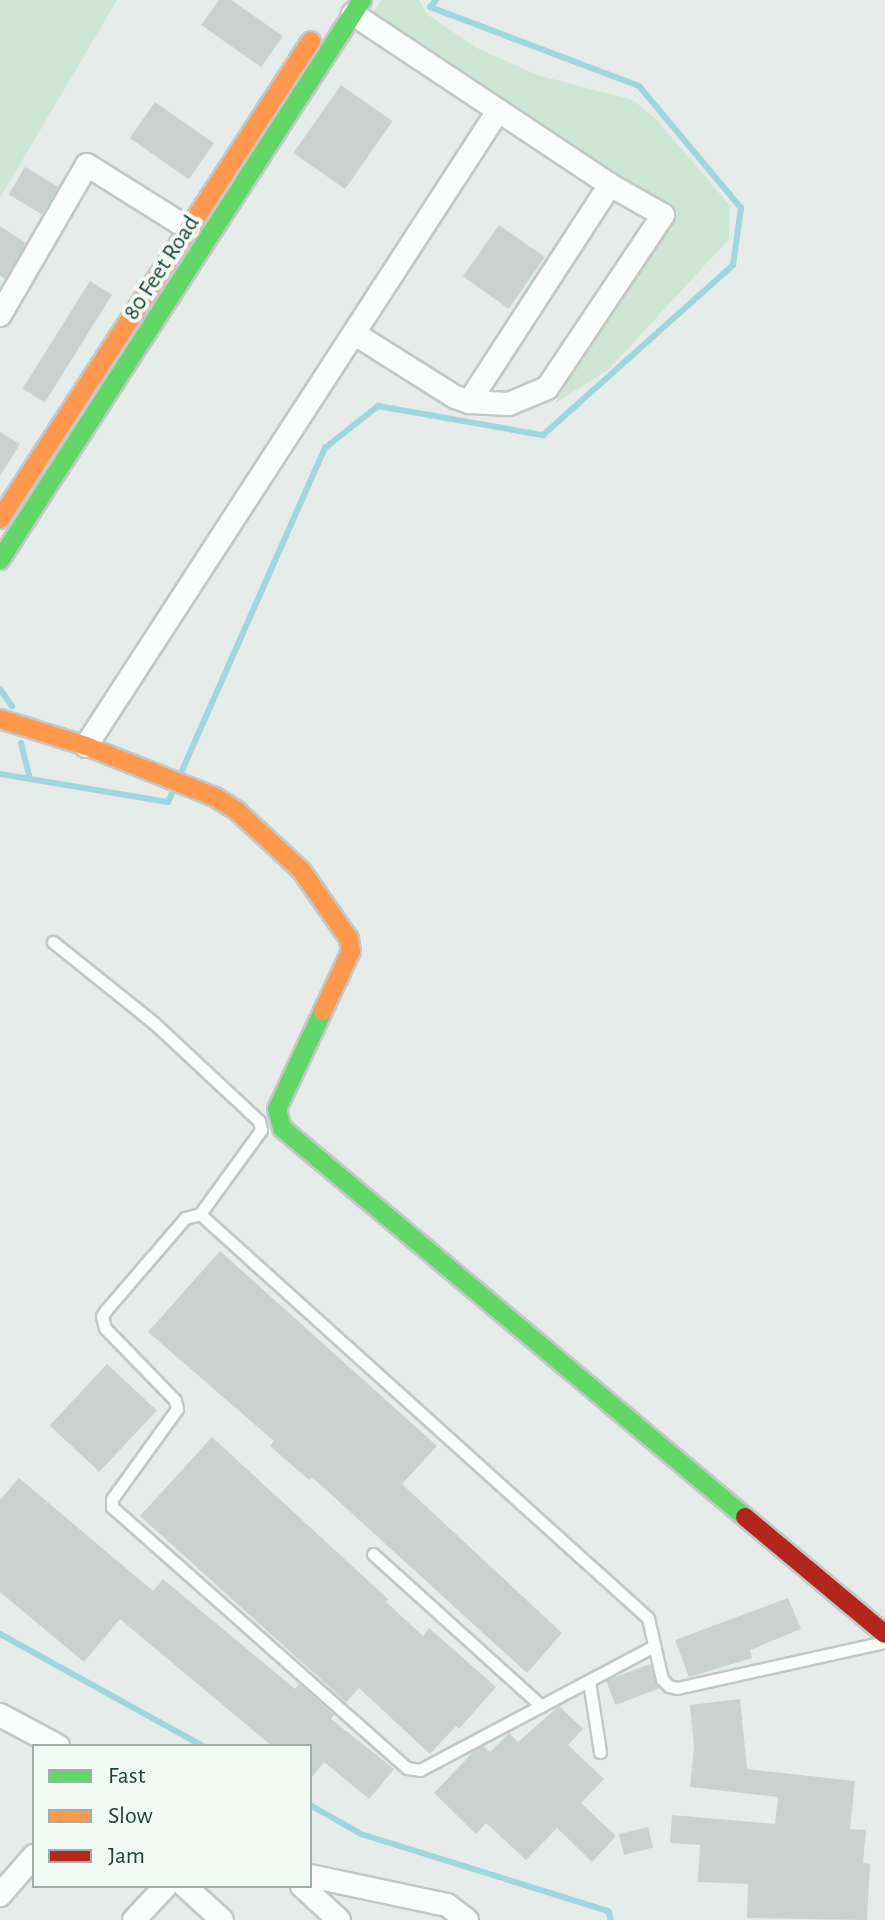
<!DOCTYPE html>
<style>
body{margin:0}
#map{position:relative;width:885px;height:1920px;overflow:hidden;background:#e4ebe8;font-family:"Alegreya Sans",sans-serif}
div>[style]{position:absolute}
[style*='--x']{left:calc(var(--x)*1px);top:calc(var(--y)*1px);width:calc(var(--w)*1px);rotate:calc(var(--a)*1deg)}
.green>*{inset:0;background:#cce6d3}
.stream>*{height:6px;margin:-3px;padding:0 3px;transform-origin:3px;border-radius:3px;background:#a0d6de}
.building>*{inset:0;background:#cad2cf;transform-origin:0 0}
.roads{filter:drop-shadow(2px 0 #c1c8c5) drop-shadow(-2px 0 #c1c8c5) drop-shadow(0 2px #c1c8c5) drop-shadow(0 -2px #c1c8c5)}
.lane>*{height:11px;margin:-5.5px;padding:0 5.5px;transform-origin:5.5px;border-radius:5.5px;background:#fbfcfc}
.street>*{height:22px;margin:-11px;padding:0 11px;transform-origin:11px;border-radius:11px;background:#fbfcfc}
.fast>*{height:18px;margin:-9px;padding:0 9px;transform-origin:9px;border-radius:9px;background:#63d668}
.slow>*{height:18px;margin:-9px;padding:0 9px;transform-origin:9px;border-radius:9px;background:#ff974d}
.jam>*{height:18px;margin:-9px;padding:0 9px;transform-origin:9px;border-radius:9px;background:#b3261e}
span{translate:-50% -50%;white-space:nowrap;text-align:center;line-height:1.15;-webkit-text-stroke:8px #f2faf6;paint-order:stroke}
.street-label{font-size:24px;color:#1f4137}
.legend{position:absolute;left:32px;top:1744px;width:280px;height:144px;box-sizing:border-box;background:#f2faf6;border:2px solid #9eb0aa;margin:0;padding:10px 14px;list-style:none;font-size:24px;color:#1f4137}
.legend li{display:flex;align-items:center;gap:16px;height:40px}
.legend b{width:40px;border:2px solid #9eb0aa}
</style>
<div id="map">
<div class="green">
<i style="clip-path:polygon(0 0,117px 0,0 198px)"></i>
<i style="clip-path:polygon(382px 0,419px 0,428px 15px,477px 48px,537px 75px,633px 100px,656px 119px,730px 206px,729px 239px,609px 369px,554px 404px,676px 210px,370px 17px)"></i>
</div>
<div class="stream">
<i style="--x:0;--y:689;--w:21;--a:55"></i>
<i style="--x:21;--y:743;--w:37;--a:76"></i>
<i style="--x:0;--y:774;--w:170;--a:9.5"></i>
<i style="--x:168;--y:802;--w:14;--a:-65"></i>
<i style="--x:180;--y:775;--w:358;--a:-66.1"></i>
<i style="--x:325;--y:448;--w:68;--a:-38.4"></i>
<i style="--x:378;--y:406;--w:168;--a:10"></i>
<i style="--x:543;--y:435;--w:255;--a:-41.8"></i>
<i style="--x:733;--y:265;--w:58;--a:-82"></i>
<i style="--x:741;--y:208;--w:159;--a:-129.9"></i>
<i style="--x:639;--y:86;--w:223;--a:-159.3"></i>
<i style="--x:430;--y:7;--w:9;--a:-49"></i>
<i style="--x:0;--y:1634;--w:232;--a:28.9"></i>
<i style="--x:310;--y:1805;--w:59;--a:29.6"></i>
<i style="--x:361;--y:1834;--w:259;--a:17.3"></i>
<i style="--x:608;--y:1911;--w:9;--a:72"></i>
</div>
<div class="building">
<i style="clip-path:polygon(219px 0,231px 0,283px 36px,261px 67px,201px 25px)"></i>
<i style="left:341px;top:85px;width:63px;height:83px;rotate:35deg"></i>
<i style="left:155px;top:102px;width:72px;height:44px;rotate:35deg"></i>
<i style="left:25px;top:167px;width:39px;height:32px;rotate:31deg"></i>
<i style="left:499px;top:225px;width:56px;height:63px;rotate:35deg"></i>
<i style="clip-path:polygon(0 226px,26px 243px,5px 279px,0 276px)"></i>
<i style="left:90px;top:281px;width:26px;height:127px;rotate:32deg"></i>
<i style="clip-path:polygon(0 432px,20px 444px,0 476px)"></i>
<i style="clip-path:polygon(220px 1251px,437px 1446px,402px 1484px,562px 1633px,527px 1673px,312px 1477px,309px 1480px,270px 1446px,274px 1441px,148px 1332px)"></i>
<i style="left:107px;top:1364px;width:68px;height:84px;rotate:43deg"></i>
<i style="clip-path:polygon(212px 1437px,388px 1599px,386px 1602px,423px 1636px,429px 1628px,496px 1687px,459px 1729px,456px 1726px,430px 1754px,359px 1688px,346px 1702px,140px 1516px)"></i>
<i style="clip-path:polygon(19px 1478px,153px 1591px,163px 1579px,295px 1689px,299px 1684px,334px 1715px,331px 1719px,394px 1769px,369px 1799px,324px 1762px,310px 1779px,310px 1746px,272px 1746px,120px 1619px,84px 1662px,0 1592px,0 1500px)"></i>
<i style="clip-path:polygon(788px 1598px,801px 1629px,750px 1650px,752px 1658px,689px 1677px,675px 1640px)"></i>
<i style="left:650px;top:1664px;width:26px;height:47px;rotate:69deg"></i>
<i style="clip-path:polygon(740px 1699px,747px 1769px,855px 1781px,850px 1829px,866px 1830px,863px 1863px,870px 1864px,867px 1920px,747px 1918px,748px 1884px,698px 1882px,700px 1845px,670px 1843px,672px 1815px,775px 1824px,778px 1797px,690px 1787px,694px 1747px,690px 1705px)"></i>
<i style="clip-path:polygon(559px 1706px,583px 1729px,568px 1745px,604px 1779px,581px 1803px,616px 1836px,592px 1862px,557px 1828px,526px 1860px,486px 1823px,476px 1834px,434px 1793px,475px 1750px,484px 1746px,490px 1752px,509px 1733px,518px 1742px)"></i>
<i style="left:648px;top:1827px;width:21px;height:30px;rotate:76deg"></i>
</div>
<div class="roads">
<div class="lane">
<i style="--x:53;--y:942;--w:129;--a:38.7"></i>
<i style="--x:154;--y:1023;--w:144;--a:43"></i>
<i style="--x:259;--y:1121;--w:9;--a:77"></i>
<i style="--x:261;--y:1130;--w:104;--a:126"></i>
<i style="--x:373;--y:1554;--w:227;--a:42.1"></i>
<i style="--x:654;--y:1646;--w:265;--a:152.1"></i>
<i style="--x:420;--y:1770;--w:13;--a:-171"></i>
<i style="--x:407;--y:1768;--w:394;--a:-138.5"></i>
<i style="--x:112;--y:1507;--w:8;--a:-90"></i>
<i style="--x:112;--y:1499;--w:111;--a:-54.2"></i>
<i style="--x:177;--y:1409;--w:9;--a:-103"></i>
<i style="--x:175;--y:1400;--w:100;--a:-134.2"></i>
<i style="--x:105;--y:1328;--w:12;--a:-104"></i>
<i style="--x:102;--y:1316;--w:7;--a:-56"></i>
<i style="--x:106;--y:1310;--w:121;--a:-49.3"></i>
<i style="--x:185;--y:1218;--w:16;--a:-15"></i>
<i style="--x:200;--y:1214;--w:603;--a:42.04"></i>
<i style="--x:648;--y:1618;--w:63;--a:77.1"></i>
<i style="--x:662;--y:1679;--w:10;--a:45"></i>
<i style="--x:669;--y:1686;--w:8;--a:14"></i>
<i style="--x:677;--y:1688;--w:213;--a:-12.5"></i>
<i style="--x:589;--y:1681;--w:72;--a:81.2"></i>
</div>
<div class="street">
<i style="--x:353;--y:14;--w:309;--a:33.6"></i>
<i style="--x:610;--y:185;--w:61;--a:29.5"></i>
<i style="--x:663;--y:215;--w:208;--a:123.8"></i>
<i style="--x:547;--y:388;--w:41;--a:157.2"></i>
<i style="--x:509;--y:404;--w:40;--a:-177.1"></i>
<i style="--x:469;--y:402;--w:15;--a:-160"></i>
<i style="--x:455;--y:397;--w:118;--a:-147.8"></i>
<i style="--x:0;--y:315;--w:173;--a:-59.9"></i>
<i style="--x:87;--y:165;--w:120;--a:32.1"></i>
<i style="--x:469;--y:402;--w:259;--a:-57"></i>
<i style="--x:86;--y:746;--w:757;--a:-57.02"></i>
<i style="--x:0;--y:1715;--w:66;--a:28.1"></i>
<i style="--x:310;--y:1876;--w:140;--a:12"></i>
<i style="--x:447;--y:1905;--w:25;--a:37"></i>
<i style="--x:185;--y:1886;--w:50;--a:42.6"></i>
<i style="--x:302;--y:1886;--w:50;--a:42.6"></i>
<i style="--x:0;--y:1895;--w:52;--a:-48.9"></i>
<i style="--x:134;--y:1920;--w:47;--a:-46.7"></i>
</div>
<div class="fast">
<i style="--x:0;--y:560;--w:667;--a:-57.12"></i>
<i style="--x:323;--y:1011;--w:108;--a:115.1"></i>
<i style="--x:277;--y:1109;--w:20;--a:75"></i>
<i style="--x:282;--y:1128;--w:605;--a:40.04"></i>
</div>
<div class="slow">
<i style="--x:0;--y:519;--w:570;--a:-56.95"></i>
<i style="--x:0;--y:719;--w:90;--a:17.4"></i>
<i style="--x:86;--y:746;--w:139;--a:21.6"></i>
<i style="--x:215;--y:797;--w:26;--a:32"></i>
<i style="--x:237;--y:811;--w:87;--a:42.7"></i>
<i style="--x:301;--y:870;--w:84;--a:55.2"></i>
<i style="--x:349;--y:939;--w:12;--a:81"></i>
<i style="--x:351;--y:951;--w:66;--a:115"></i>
</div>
<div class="jam">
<i style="--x:745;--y:1517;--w:182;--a:39.9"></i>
</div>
</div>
<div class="street-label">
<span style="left:162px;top:268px;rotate:-57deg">80 Feet Road</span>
</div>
<ul class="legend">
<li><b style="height:10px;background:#63d668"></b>Fast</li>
<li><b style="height:10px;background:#ff974d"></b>Slow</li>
<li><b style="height:10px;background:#b3261e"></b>Jam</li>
</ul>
</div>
